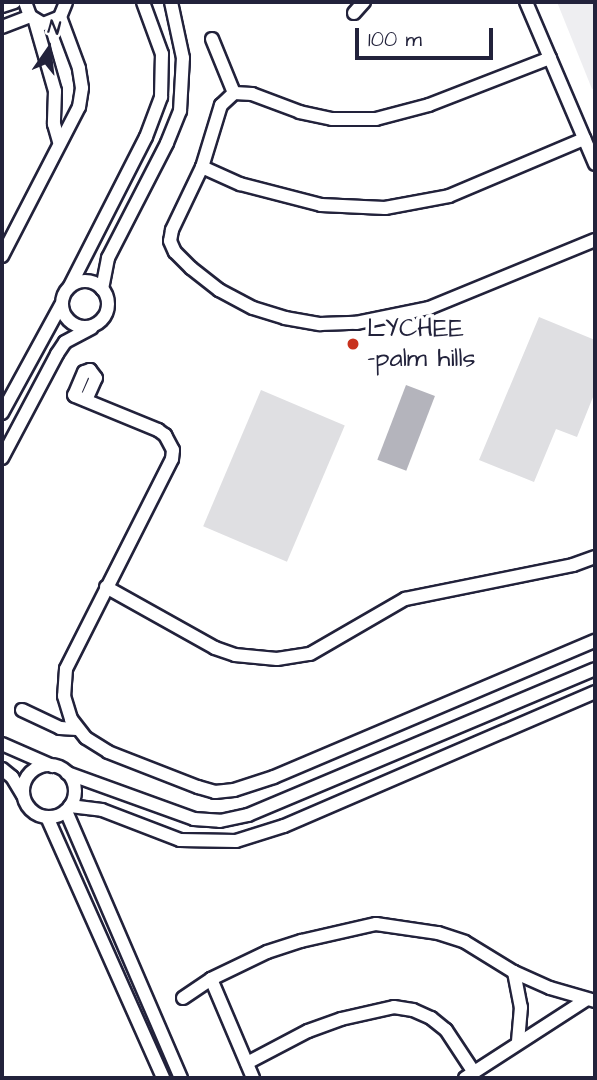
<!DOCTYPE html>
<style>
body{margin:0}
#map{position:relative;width:597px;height:1080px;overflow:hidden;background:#fff;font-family:"Architects Daughter",sans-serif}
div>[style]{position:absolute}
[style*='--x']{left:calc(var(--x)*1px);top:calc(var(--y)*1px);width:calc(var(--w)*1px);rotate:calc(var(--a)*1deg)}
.built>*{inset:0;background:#eeeef1}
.green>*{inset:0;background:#dfdfe2;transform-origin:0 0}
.water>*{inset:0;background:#b4b4bc;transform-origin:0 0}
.roads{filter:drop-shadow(2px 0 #22223b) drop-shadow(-2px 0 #22223b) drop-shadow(0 2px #22223b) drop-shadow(0 -2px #22223b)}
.minor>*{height:12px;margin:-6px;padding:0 6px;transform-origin:6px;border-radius:6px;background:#fff}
.minor>.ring{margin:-6px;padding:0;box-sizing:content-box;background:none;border:12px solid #fff;border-radius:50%}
.dots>*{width:19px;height:19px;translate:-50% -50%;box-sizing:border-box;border:4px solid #fff;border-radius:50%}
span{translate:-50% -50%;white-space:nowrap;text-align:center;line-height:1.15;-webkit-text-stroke:7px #fff;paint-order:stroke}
.poi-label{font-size:26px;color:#22223b}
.left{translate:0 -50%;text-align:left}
.frame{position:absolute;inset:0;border:4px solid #22223b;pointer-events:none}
.north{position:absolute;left:14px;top:14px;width:70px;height:70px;-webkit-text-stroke:5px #fff;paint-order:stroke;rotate:14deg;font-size:19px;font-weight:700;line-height:28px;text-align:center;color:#22223b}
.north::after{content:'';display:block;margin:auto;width:24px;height:32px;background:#22223b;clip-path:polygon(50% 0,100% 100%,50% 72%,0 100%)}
.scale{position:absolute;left:355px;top:28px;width:138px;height:32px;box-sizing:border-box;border:4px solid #22223b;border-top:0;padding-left:9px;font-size:21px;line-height:24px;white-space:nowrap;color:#22223b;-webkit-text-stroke:5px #fff;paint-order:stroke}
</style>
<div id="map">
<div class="built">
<i style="clip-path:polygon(557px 2px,595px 2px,595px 88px,592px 89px)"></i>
</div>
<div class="green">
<i style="clip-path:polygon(539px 317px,595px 340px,595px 392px,577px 437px,556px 429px,534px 482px,479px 460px)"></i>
<i style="left:261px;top:390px;width:91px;height:148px;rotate:23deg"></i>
</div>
<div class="water">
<i style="left:406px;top:385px;width:31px;height:80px;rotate:21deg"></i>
</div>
<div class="roads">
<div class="minor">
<i style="--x:25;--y:2;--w:15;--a:70"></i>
<i style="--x:30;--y:16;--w:15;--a:32"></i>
<i style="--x:43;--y:24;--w:18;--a:-22"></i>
<i style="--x:60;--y:17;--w:16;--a:-68"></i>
<i style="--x:526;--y:2;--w:176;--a:66.9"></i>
<i style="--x:2;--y:6;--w:13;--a:-18"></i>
<i style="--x:354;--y:13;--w:15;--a:-48"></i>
<i style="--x:35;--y:21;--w:73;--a:74.1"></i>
<i style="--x:55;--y:91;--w:33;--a:92"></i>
<i style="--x:54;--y:124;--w:18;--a:74"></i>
<i style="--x:2;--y:27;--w:30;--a:-21"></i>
<i style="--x:212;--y:39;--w:58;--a:67.8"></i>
<i style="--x:550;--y:58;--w:130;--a:158.8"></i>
<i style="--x:429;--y:105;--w:55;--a:165.2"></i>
<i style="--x:376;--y:119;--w:44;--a:180"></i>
<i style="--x:332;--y:119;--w:33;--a:-168"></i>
<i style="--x:300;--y:112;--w:51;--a:-159.4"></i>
<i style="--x:252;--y:94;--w:18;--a:-177"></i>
<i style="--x:234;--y:93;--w:18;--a:137"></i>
<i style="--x:221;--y:105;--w:65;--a:107"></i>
<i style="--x:202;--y:167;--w:70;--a:115.5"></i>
<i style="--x:172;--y:230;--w:11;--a:100"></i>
<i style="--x:170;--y:241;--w:12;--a:66"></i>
<i style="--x:175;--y:252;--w:23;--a:45"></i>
<i style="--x:191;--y:268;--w:36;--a:38"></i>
<i style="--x:219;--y:290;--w:38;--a:28"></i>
<i style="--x:253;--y:308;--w:34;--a:17"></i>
<i style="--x:285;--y:318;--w:36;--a:10"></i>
<i style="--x:320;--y:324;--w:36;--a:-2"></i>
<i style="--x:356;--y:323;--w:75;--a:-11.6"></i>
<i style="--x:429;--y:308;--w:179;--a:-22.3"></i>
<i style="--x:202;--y:167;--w:42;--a:24.1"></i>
<i style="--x:240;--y:184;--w:84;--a:14.5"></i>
<i style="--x:321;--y:205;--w:64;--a:2.7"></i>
<i style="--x:385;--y:208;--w:65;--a:-10.6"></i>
<i style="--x:449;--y:196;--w:147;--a:-22.9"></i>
<i style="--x:2;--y:256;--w:168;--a:-62.7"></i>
<i style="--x:79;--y:107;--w:19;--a:-81"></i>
<i style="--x:82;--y:88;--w:20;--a:-99"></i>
<i style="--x:79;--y:68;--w:54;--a:-110.4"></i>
<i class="ring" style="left:62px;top:281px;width:34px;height:34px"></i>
<i style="--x:70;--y:286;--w:167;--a:-63"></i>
<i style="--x:146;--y:137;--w:43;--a:-69.4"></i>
<i style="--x:161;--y:97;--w:43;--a:-88.7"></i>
<i style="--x:162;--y:54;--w:55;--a:-110.1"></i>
<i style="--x:102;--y:289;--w:32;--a:-79"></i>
<i style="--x:108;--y:258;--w:129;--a:-62.8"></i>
<i style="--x:167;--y:143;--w:35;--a:-68"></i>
<i style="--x:180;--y:111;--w:53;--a:-86.8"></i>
<i style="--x:183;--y:58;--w:57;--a:-102.1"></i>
<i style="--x:86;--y:400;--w:24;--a:-66"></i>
<i style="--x:96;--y:378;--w:10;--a:-127"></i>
<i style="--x:90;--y:370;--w:6;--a:162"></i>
<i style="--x:84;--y:372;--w:25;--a:113"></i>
<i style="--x:74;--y:395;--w:1;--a:45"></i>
<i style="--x:75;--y:396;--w:90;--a:22.3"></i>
<i style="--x:158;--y:430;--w:9;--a:36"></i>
<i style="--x:165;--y:435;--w:17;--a:62"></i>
<i style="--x:173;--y:450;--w:9;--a:96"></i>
<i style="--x:172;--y:459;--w:235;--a:116.8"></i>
<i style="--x:66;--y:669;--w:27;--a:94"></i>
<i style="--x:64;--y:696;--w:24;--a:73"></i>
<i style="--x:71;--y:719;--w:24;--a:52"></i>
<i style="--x:86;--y:738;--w:26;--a:32"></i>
<i style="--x:108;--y:752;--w:97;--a:21.3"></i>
<i style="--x:198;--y:787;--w:18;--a:16"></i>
<i style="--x:215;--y:792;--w:19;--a:-6"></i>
<i style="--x:234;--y:790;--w:42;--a:-18"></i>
<i style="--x:274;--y:777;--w:349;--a:-23"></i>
<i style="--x:2;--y:413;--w:123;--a:-61.4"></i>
<i style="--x:2;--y:458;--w:118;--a:-62.1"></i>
<i style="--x:57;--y:354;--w:14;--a:-56"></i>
<i style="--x:65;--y:342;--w:30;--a:-28"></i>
<i style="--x:106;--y:587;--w:125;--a:29.2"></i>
<i style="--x:215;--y:648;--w:21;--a:19"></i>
<i style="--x:235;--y:655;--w:42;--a:5.4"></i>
<i style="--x:277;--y:659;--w:33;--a:-9"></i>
<i style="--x:310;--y:654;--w:110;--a:-30.1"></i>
<i style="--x:405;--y:599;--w:171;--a:-11.4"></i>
<i style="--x:573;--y:565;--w:23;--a:-20"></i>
<i style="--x:22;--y:710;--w:42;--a:25.3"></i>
<i style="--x:60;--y:728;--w:17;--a:3"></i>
<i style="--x:2;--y:744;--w:55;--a:23.7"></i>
<i class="ring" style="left:23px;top:765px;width:40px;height:40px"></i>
<i style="--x:2;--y:769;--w:13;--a:39"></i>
<i style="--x:12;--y:777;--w:21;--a:59"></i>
<i style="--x:67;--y:773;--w:135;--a:19.9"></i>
<i style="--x:194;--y:819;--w:26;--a:4"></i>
<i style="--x:220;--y:821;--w:29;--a:-12"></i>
<i style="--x:248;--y:815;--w:376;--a:-22.8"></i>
<i style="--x:70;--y:806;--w:32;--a:7"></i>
<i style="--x:102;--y:810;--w:84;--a:21"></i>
<i style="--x:180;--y:840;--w:56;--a:1"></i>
<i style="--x:236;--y:841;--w:50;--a:-17.4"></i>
<i style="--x:284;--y:826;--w:339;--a:-23.3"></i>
<i style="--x:66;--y:811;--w:291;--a:66.7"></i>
<i style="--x:47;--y:817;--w:286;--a:66"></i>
<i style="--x:514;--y:972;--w:36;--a:79"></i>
<i style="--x:521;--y:1007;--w:36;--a:95"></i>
<i style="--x:211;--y:979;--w:108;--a:67"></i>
<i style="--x:183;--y:998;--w:34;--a:-34"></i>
<i style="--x:211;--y:979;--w:62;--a:-25.7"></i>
<i style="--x:267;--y:952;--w:36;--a:-18"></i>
<i style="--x:301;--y:941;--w:77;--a:-12.8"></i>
<i style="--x:376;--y:924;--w:63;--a:8.3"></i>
<i style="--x:438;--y:933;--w:28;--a:18"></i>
<i style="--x:465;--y:942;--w:57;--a:31.5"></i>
<i style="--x:514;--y:972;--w:39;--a:24"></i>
<i style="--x:550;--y:988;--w:47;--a:16.1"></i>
<i style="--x:247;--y:1063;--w:69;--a:-27.7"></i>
<i style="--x:308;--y:1031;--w:35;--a:-20"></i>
<i style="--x:341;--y:1019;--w:54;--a:-12.8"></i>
<i style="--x:394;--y:1007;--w:19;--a:9"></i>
<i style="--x:413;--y:1010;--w:20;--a:24"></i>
<i style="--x:431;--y:1018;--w:19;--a:39"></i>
<i style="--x:446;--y:1030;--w:49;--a:56.6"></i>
<i style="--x:465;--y:1078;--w:145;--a:-32.9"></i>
</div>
</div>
<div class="dots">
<i style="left:353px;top:344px;background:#c8321e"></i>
</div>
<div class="poi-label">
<span class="left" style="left:367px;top:344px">LYCHEE<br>-palm hills</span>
</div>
<div class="frame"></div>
<div class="north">N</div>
<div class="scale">100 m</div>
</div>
